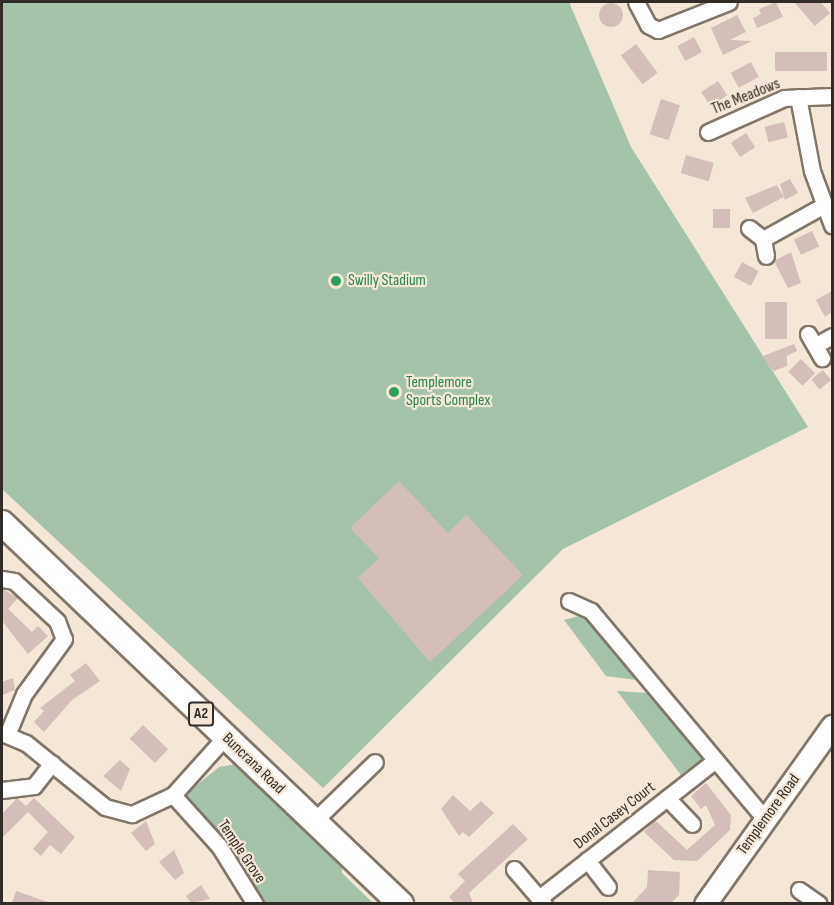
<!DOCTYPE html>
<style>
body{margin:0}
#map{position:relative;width:834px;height:905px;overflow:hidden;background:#f4e7d8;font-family:"Sofia Sans Condensed",sans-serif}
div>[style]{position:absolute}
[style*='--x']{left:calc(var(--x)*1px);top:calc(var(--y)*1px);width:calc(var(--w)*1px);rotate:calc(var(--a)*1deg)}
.green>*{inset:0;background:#a5c3aa}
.building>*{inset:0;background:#d3beba;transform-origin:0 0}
.round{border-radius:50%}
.roads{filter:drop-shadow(2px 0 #827669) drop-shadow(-2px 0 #827669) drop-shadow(0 2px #827669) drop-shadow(0 -2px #827669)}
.minor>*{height:15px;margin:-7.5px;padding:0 7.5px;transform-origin:7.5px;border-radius:7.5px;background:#fff}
.secondary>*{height:21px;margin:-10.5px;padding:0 10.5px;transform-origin:10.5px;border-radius:10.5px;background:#fff}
.trunk>*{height:24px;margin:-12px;padding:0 12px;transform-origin:12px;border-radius:12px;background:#fff}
.dots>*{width:16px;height:16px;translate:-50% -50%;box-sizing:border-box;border:3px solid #f4e7d8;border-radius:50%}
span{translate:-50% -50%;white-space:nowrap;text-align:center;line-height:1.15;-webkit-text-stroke:4.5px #f4e7d8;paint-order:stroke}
.shield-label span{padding:2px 4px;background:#f4e7d8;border:2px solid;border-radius:4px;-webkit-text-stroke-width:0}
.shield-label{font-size:15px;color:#312c27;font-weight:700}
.street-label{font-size:16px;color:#312c27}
.leisure-label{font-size:16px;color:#27864d}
.left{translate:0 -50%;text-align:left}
.frame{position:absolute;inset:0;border:3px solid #312c27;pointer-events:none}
</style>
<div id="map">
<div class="green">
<i style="clip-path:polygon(2px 2px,569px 2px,631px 147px,808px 427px,563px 549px,323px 788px,2px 489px)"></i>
<i style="clip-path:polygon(579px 616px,594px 622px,644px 681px,606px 676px,564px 620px)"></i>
<i style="clip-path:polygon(617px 691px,649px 693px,704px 758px,681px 775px)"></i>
<i style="clip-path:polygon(236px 764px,342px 861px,342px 873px,373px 903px,260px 903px,186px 802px,187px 793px,219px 767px)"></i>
</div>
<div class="building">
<i style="clip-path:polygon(776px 2px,783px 17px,757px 28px,753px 18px,761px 14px,759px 9px)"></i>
<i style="clip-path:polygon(794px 2px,821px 2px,830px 13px,815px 26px)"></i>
<i class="round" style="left:599px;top:3px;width:24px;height:24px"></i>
<i style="clip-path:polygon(737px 15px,746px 32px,730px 40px,752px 41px,723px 55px,711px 28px)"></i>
<i style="left:694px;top:37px;width:17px;height:19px;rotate:62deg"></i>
<i style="left:636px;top:44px;width:36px;height:19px;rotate:53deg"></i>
<i style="left:827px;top:52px;width:19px;height:52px;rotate:90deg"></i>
<i style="left:751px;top:62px;width:17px;height:23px;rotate:62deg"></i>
<i style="left:718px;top:81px;width:17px;height:20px;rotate:57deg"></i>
<i style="left:661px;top:99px;width:20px;height:37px;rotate:18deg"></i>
<i style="left:784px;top:122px;width:16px;height:20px;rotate:76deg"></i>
<i style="left:746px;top:133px;width:17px;height:18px;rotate:57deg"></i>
<i style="left:686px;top:155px;width:29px;height:19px;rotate:16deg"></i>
<i style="clip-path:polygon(790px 179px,798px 193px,785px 200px,780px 184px)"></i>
<i style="clip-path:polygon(777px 185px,784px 197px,753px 213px,745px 198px)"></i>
<i style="left:713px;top:209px;width:17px;height:19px"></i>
<i style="left:812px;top:231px;width:17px;height:20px;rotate:65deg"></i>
<i style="clip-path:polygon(791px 252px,801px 283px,788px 288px,774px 261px)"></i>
<i style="left:742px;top:262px;width:19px;height:17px;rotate:28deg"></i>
<i style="clip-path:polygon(832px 291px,832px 312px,825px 317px,816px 300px)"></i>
<i style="left:765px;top:302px;width:22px;height:37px"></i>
<i style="clip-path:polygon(794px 344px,797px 351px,787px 356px,787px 366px,774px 371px,768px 366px,763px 356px)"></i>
<i style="left:801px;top:359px;width:20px;height:18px;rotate:45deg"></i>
<i style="left:823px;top:370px;width:13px;height:15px;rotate:51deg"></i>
<i style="clip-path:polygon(399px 481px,448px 533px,466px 515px,523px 575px,430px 662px,358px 578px,379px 558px,350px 528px)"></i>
<i style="clip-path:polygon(2px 589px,18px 598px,8px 609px,32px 632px,38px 626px,48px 636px,28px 654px,2px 621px)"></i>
<i style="clip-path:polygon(86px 663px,100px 681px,72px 700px,44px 732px,34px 722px,44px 711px,40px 708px,75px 681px,70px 675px)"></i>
<i style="clip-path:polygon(13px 678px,15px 690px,2px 695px,2px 682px)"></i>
<i style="left:143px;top:725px;width:35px;height:19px;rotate:44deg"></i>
<i style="clip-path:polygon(120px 760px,130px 769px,121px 791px,103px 776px)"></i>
<i style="clip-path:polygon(706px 783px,731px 815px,730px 830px,697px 861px,674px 860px,644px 832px,655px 820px,687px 850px,715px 825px,706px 805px,701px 809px,691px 796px)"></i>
<i style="clip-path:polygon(453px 795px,470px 811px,481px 801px,494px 813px,469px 837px,463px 832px,459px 836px,441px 809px)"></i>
<i style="clip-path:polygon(17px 798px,26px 806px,34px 798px,75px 837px,61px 854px,50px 845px,41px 856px,33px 849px,48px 832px,28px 812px,2px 838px,2px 814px)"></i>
<i style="clip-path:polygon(146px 821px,155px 844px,146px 851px,131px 833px)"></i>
<i style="clip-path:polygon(513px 824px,528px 839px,469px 893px,473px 903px,455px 903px,449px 897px,465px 881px,458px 874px)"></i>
<i style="clip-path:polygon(174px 850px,184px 873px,175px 880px,159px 862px)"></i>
<i style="clip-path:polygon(648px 870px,680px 872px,679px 895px,671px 903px,632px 903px,647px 887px)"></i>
<i style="clip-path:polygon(201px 885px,210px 899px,191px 903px,186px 896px)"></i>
<i style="clip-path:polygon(16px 891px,48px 902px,48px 903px,12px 903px)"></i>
</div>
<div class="roads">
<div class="minor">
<i style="--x:636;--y:2;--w:26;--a:62"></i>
<i style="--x:648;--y:25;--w:11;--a:27"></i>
<i style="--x:658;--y:30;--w:76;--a:-21.5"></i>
<i style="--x:798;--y:97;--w:75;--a:79.3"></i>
<i style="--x:812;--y:171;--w:58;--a:69.7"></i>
<i style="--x:708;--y:132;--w:83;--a:-24.1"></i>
<i style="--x:784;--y:98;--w:48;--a:-2.4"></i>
<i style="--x:749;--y:228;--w:18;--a:38"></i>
<i style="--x:763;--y:239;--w:17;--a:80"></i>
<i style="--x:763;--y:239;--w:70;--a:-29.1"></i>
<i style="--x:808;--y:334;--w:28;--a:60"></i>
<i style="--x:816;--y:345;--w:18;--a:-29"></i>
<i style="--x:2;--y:579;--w:12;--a:9"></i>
<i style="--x:14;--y:581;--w:59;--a:42.9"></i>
<i style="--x:57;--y:621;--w:19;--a:69"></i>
<i style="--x:64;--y:639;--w:68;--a:126"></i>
<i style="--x:24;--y:694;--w:44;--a:112.5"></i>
<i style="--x:569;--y:601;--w:24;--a:24"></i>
<i style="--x:591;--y:611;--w:271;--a:50.1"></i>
<i style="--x:2;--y:733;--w:26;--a:23"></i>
<i style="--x:26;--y:743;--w:102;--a:39"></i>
<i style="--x:105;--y:807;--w:28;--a:15"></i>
<i style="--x:132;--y:814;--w:45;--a:-24.9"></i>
<i style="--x:173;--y:795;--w:78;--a:-48.1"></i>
<i style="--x:2;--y:790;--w:32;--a:-7"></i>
<i style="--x:34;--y:786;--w:29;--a:-52"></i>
<i style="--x:173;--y:795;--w:69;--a:48"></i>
<i style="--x:219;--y:846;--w:68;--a:58.2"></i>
<i style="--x:667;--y:798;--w:36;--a:46"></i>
<i style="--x:313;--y:822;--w:86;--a:-44.1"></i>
<i style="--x:587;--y:860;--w:34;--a:52"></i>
<i style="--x:514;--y:869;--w:46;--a:49.4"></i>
<i style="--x:799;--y:890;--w:24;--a:35"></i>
<i style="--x:539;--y:898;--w:221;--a:-38"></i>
</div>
<div class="secondary">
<i style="--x:705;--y:904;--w:219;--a:-54.5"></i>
</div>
<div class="trunk">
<i style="--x:2;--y:523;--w:552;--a:43.68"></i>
</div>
</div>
<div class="dots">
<i style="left:336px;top:281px;background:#2e9e5b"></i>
<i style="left:394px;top:392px;background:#2e9e5b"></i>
</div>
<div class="shield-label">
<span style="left:201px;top:714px">A2</span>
</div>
<div class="street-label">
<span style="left:746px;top:97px;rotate:-22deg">The Meadows</span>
<span style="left:253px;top:764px;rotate:44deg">Buncrana Road</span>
<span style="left:769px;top:815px;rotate:-54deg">Templemore Road</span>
<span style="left:615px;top:816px;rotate:-38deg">Donal Casey Court</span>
<span style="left:241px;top:852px;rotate:56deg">Temple Grove</span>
</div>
<div class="leisure-label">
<span class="left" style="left:348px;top:281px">Swilly Stadium</span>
<span class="left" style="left:406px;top:392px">Templemore<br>Sports Complex</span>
</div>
<div class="frame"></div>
</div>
